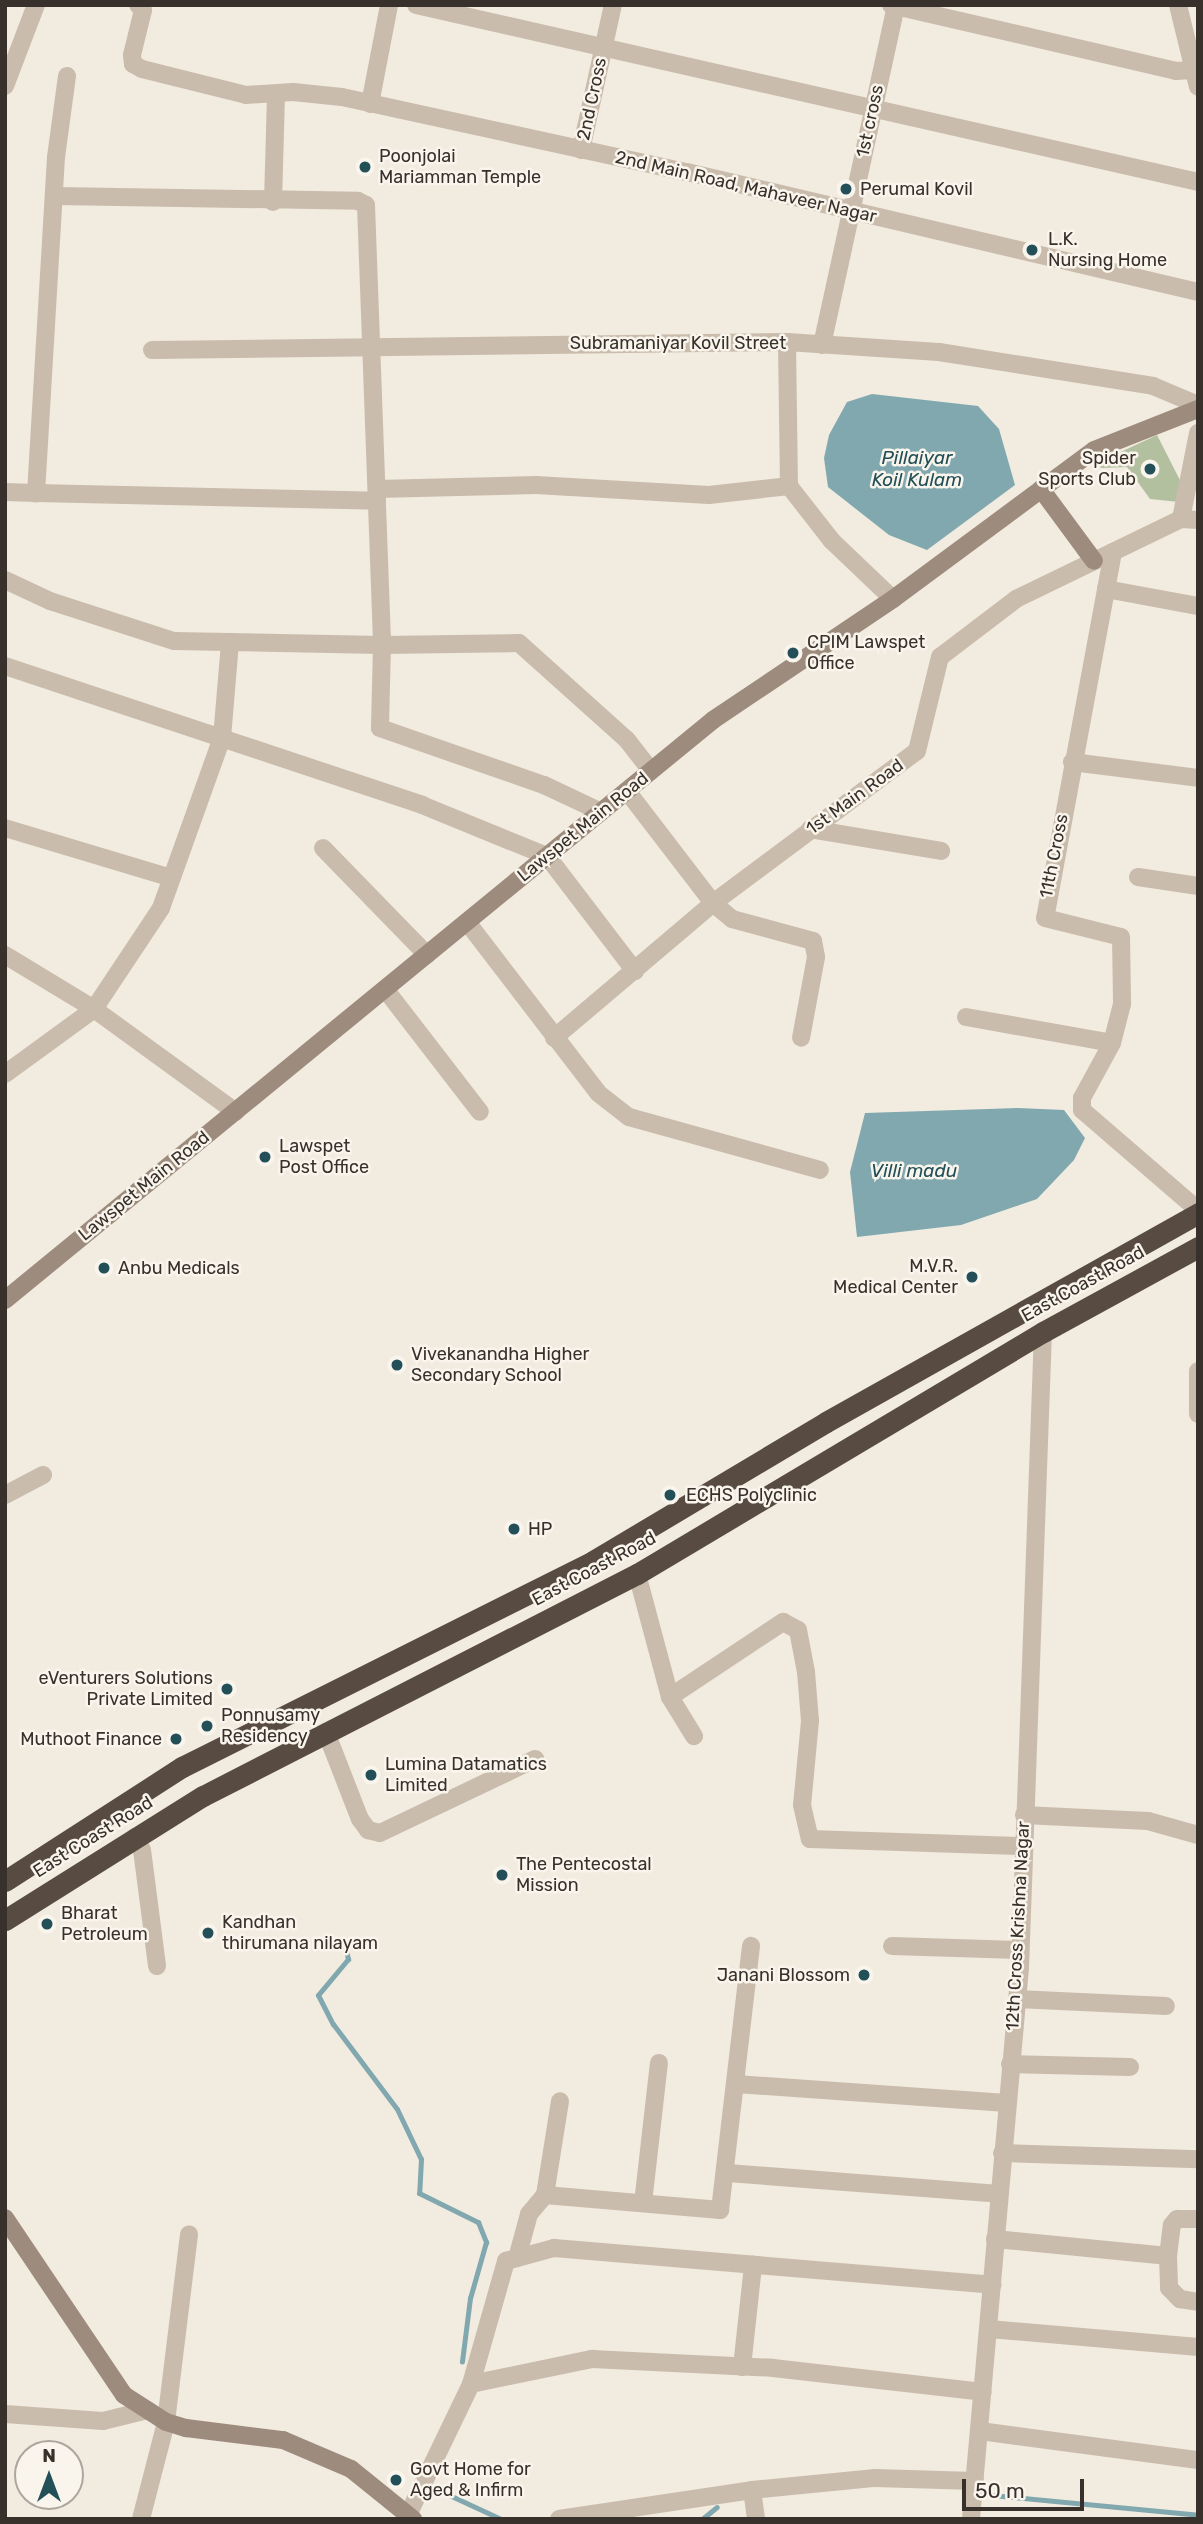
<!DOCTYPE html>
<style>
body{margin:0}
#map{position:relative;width:1203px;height:2524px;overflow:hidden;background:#f2ebe0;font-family:Rubik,sans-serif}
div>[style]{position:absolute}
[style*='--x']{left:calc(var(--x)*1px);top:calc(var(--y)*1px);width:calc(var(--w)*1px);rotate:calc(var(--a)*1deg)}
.green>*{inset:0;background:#b3c0a0}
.water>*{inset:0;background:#80a8ae}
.stream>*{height:5px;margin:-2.5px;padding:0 2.5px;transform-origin:2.5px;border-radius:2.5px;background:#80a8ae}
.street>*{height:18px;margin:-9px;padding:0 9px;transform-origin:9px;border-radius:9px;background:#cabcac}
.secondary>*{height:18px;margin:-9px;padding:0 9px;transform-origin:9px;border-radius:9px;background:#9d8c7d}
.highway>*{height:21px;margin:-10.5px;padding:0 10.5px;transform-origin:10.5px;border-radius:10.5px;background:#584b42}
.dots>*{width:19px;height:19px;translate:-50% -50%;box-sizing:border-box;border:4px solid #f9f5ec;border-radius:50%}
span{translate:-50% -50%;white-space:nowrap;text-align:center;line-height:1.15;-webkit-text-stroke:5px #f9f5ec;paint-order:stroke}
.street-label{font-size:18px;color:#38302b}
.poi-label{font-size:18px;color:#38302b}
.left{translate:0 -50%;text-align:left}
.right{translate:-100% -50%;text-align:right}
.water-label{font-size:19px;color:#224f58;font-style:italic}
.frame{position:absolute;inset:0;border:7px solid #38302b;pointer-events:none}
.north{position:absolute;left:14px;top:2440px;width:70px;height:70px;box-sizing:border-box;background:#f9f5ec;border:2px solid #aca69f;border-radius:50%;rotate:0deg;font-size:19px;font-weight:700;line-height:28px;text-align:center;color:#38302b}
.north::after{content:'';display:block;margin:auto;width:24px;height:32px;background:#224f58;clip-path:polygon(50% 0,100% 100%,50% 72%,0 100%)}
.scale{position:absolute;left:962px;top:2479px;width:122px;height:32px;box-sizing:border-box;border:4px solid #38302b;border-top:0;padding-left:9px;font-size:21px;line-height:24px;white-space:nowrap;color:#38302b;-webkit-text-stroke:5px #f9f5ec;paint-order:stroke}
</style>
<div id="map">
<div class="green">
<i style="clip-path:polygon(1157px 435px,1186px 492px,1179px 502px,1150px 499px,1127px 467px,1101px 468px,1097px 463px)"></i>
</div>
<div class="water">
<i style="clip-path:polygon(872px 394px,978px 406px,999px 429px,1015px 485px,927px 550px,889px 535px,828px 487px,824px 458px,829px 435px,847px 402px)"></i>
<i style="clip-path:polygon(1018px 1108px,1064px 1110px,1085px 1138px,1074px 1160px,1037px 1199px,961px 1225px,857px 1237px,850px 1172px,865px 1113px)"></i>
</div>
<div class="stream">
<i style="--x:343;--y:1941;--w:19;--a:74"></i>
<i style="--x:348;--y:1959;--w:47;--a:129.8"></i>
<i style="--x:318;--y:1995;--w:33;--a:63"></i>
<i style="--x:333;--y:2024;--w:106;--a:53"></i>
<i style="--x:397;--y:2109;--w:55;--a:64.4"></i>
<i style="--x:421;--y:2159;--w:34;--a:93"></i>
<i style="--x:419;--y:2193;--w:66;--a:26.2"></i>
<i style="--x:478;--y:2222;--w:22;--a:68"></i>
<i style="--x:486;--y:2242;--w:58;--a:105.9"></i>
<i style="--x:470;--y:2298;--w:64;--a:97.2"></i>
<i style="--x:447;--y:2494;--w:60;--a:24.8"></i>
<i style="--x:992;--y:2495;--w:207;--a:5.5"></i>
<i style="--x:702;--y:2519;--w:19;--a:-39"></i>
</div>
<div class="street">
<i style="--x:138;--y:5;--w:7;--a:45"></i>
<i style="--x:143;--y:10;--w:46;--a:103.7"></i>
<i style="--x:132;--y:55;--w:9;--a:84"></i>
<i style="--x:133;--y:64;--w:10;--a:29"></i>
<i style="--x:142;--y:69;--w:107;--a:14"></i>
<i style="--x:246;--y:95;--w:47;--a:-3.7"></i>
<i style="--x:293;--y:92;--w:49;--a:5.8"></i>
<i style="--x:342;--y:97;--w:353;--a:12.3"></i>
<i style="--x:687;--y:172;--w:525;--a:13.22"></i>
<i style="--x:416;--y:5;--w:802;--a:12.75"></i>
<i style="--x:891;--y:5;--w:293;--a:13"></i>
<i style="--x:1176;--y:71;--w:17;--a:-3"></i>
<i style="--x:1178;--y:5;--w:84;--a:76.3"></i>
<i style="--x:67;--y:76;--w:82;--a:97.7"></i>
<i style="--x:56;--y:157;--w:337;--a:93.4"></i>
<i style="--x:36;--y:493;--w:341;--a:1.3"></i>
<i style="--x:5;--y:86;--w:87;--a:-69.1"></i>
<i style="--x:370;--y:104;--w:101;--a:-79.1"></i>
<i style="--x:581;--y:150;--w:148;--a:-77.6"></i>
<i style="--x:56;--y:196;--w:302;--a:0.9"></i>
<i style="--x:358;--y:201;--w:9;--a:27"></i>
<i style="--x:366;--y:205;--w:440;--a:87.9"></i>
<i style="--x:382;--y:645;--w:137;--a:-0.8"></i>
<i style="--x:519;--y:643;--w:145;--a:41.9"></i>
<i style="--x:627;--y:740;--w:39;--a:52"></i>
<i style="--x:273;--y:202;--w:108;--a:-88.4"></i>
<i style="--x:787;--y:342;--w:144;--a:89.2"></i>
<i style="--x:789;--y:486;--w:70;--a:52"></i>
<i style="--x:832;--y:541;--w:84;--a:43.6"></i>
<i style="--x:822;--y:345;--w:347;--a:-77.7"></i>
<i style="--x:152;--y:350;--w:635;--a:-0.72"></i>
<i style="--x:787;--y:342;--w:152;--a:3.8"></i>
<i style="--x:939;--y:352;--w:217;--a:9"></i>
<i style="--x:1153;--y:386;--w:49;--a:22.9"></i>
<i style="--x:377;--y:489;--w:159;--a:-1.4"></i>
<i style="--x:536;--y:485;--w:173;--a:3.3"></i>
<i style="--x:709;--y:495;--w:81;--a:-6.4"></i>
<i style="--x:5;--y:492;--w:31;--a:2"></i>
<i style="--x:1181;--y:519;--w:88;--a:-78.8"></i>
<i style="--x:1113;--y:552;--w:372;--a:100.5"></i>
<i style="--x:1045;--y:918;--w:78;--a:14"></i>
<i style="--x:1121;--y:937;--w:67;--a:89.1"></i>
<i style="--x:1122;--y:1004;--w:40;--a:104.4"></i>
<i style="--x:1112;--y:1043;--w:63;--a:118.6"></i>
<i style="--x:1082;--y:1098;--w:12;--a:90"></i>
<i style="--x:1082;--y:1110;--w:153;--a:40.8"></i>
<i style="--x:5;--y:580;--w:50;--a:25"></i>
<i style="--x:50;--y:601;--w:130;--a:17.9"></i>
<i style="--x:174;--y:641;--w:208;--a:1.1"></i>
<i style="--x:382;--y:645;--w:83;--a:91.4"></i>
<i style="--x:380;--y:728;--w:174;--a:19.2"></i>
<i style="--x:544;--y:785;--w:63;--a:25.3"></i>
<i style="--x:1106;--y:589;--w:94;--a:10.5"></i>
<i style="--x:5;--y:666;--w:440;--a:18.4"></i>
<i style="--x:422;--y:805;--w:135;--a:22.2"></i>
<i style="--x:547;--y:856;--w:145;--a:52.6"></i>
<i style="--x:1072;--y:762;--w:127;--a:7.2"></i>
<i style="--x:627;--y:791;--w:141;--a:52.5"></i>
<i style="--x:713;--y:903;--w:25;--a:40"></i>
<i style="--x:732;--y:919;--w:84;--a:15.2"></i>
<i style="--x:813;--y:941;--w:16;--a:79"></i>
<i style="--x:816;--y:957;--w:82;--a:100.5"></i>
<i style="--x:5;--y:828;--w:174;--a:16.7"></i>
<i style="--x:810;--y:829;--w:133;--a:9.5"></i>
<i style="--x:323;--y:848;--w:149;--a:45.8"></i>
<i style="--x:1138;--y:877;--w:61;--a:8.5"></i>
<i style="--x:467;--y:922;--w:215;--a:52.5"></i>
<i style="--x:598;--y:1093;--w:39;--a:38"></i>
<i style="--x:629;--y:1117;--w:198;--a:15.5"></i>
<i style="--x:5;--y:955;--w:104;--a:31.2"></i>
<i style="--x:94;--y:1009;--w:175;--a:36"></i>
<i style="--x:385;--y:989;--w:155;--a:52.3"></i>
<i style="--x:966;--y:1017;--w:148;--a:10.1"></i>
<i style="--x:554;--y:1038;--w:209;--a:-40.3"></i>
<i style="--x:713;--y:903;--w:254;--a:-36.7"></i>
<i style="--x:917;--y:751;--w:97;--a:-76.3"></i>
<i style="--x:940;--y:657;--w:96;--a:-37.3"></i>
<i style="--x:1016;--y:599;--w:183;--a:-25.9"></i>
<i style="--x:1181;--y:519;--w:17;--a:3"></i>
<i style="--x:5;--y:1074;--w:110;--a:-36.1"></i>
<i style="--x:94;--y:1009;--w:121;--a:-56.4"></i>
<i style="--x:161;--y:908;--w:181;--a:-70.3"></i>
<i style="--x:222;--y:738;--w:96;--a:-85.2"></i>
<i style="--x:1198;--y:1371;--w:43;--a:90"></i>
<i style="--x:5;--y:1495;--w:43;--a:-27.8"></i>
<i style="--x:637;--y:1574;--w:127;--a:75"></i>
<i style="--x:670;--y:1697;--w:46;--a:58.4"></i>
<i style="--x:670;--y:1697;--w:136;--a:-33.6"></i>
<i style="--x:783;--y:1622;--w:17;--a:28"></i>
<i style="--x:798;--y:1630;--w:43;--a:79.2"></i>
<i style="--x:806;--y:1672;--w:49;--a:85.3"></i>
<i style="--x:810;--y:1721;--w:84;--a:95.4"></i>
<i style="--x:802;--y:1805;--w:35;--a:77"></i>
<i style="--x:810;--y:1839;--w:213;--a:1.9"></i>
<i style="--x:326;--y:1732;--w:93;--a:68.7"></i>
<i style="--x:360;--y:1819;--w:14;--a:54"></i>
<i style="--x:368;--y:1830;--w:12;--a:14"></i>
<i style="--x:380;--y:1833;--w:172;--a:-25.5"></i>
<i style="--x:1024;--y:1815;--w:124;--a:2.8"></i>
<i style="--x:1148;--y:1821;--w:52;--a:15.6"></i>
<i style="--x:135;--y:1837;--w:15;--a:62"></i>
<i style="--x:142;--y:1850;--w:117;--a:82.6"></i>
<i style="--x:892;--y:1946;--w:128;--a:1.8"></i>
<i style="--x:1017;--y:1999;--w:149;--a:2.7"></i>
<i style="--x:1010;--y:2064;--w:120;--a:1.4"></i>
<i style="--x:736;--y:2084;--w:271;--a:4"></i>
<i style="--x:1002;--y:2153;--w:196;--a:1.8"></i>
<i style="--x:728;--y:2173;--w:272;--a:4.4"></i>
<i style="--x:545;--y:2195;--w:95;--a:-80.9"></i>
<i style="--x:643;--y:2203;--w:141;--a:-83.5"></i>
<i style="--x:995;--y:2239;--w:174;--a:5.6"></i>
<i style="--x:1168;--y:2256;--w:31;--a:-83"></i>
<i style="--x:1172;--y:2225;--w:8;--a:-50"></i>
<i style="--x:1177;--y:2219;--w:21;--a:0"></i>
<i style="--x:1168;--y:2256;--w:32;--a:88"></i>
<i style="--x:1169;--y:2288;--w:16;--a:45"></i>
<i style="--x:1180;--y:2299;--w:18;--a:9"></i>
<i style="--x:517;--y:2258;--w:46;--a:-74.7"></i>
<i style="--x:529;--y:2214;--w:25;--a:-50"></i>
<i style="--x:545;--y:2195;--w:176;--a:4.9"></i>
<i style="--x:720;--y:2210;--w:266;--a:-83.3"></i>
<i style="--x:989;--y:2329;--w:210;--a:4.9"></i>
<i style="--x:742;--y:2367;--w:103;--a:-83.8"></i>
<i style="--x:471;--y:2384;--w:124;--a:-11.7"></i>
<i style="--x:592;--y:2359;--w:181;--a:2.8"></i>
<i style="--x:773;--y:2368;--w:211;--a:6.5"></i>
<i style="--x:5;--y:2414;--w:98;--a:4.1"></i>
<i style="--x:103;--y:2421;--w:46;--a:-13.7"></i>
<i style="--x:980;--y:2431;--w:220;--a:7.6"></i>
<i style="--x:752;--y:2490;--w:29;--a:82"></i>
<i style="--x:408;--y:2515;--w:145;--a:-64.3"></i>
<i style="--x:471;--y:2384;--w:128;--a:-74.1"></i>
<i style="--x:506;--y:2261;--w:50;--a:-15.2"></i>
<i style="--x:554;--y:2248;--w:440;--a:4.8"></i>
<i style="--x:141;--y:2519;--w:100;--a:-75.5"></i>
<i style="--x:166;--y:2422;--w:189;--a:-83"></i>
<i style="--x:559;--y:2519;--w:195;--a:-8.5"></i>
<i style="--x:752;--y:2490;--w:124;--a:-5.6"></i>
<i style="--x:875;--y:2478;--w:100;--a:1.7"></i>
<i style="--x:971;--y:2519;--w:553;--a:-84.92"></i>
<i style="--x:1020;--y:1968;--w:636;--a:-87.93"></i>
</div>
<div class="secondary">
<i style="--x:1041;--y:489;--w:89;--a:53.6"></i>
<i style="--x:5;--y:1300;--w:915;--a:-39.32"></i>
<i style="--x:713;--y:720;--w:217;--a:-33.9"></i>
<i style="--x:893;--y:599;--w:250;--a:-36.5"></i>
<i style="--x:1094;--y:450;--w:112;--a:-21.5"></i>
<i style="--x:5;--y:2218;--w:213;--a:56.1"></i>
<i style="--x:124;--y:2395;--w:50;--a:32.7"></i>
<i style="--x:166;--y:2422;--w:21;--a:17"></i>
<i style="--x:186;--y:2428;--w:98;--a:7.1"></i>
<i style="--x:283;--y:2440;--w:74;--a:23.1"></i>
<i style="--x:351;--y:2469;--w:80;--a:38.9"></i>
</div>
<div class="highway">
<i style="--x:5;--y:1881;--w:211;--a:-32.8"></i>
<i style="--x:182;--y:1767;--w:460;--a:-26.6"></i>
<i style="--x:593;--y:1561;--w:271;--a:-30.8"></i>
<i style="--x:826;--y:1422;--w:427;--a:-29.3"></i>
<i style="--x:5;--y:1920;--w:234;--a:-32.1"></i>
<i style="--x:203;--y:1796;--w:487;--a:-27.1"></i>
<i style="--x:637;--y:1574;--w:473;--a:-30.8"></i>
<i style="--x:1043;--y:1332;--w:177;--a:-28.7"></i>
</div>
<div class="dots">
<i style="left:365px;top:167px;background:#224f58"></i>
<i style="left:846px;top:189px;background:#224f58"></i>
<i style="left:1032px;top:250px;background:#224f58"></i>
<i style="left:1150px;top:469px;background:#224f58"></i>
<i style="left:793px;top:653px;background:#224f58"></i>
<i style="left:265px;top:1157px;background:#224f58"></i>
<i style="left:104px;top:1268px;background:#224f58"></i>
<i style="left:972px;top:1277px;background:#224f58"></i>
<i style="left:397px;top:1365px;background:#224f58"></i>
<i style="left:670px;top:1495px;background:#224f58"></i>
<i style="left:514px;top:1529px;background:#224f58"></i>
<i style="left:227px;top:1689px;background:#224f58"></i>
<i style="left:207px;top:1726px;background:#224f58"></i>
<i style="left:176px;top:1739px;background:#224f58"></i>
<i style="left:371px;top:1775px;background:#224f58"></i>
<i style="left:502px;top:1875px;background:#224f58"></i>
<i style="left:47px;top:1924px;background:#224f58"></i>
<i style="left:208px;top:1933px;background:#224f58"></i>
<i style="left:864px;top:1975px;background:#224f58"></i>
<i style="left:396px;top:2480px;background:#224f58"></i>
</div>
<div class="street-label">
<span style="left:592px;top:99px;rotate:-78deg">2nd Cross</span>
<span style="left:870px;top:121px;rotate:-78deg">1st cross</span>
<span style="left:746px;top:187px;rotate:13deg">2nd Main Road, Mahaveer Nagar</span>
<span style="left:678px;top:343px">Subramaniyar Kovil Street</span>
<span style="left:855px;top:797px;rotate:-36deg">1st Main Road</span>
<span style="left:583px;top:827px;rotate:-39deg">Lawspet Main Road</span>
<span style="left:1054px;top:856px;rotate:-79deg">11th Cross</span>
<span style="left:144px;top:1186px;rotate:-39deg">Lawspet Main Road</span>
<span style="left:1083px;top:1284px;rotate:-29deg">East Coast Road</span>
<span style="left:594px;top:1569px;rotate:-28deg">East Coast Road</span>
<span style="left:93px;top:1837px;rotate:-32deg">East Coast Road</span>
<span style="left:1018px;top:1926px;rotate:-87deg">12th Cross Krishna Nagar</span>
</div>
<div class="poi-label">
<span class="left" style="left:379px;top:167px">Poonjolai<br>Mariamman Temple</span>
<span class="left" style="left:860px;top:189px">Perumal Kovil</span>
<span class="left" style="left:1048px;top:250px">L.K.<br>Nursing Home</span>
<span class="right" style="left:1136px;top:469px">Spider<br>Sports Club</span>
<span class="left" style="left:807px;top:653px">CPIM Lawspet<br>Office</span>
<span class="left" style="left:279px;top:1157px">Lawspet<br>Post Office</span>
<span class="right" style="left:958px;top:1277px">M.V.R.<br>Medical Center</span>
<span class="left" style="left:118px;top:1268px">Anbu Medicals</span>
<span class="left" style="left:411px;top:1365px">Vivekanandha Higher<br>Secondary School</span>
<span class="left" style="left:686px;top:1495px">ECHS Polyclinic</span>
<span class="left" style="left:528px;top:1529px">HP</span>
<span class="right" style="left:213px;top:1689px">eVenturers Solutions<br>Private Limited</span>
<span class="left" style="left:221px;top:1726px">Ponnusamy<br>Residency</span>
<span class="right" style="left:162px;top:1739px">Muthoot Finance</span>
<span class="left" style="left:385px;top:1775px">Lumina Datamatics<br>Limited</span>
<span class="left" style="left:516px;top:1875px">The Pentecostal<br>Mission</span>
<span class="left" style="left:61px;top:1924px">Bharat<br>Petroleum</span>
<span class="left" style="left:222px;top:1933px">Kandhan<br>thirumana nilayam</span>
<span class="right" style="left:850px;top:1975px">Janani Blossom</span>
<span class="left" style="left:410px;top:2480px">Govt Home for<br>Aged &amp; Infirm</span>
</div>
<div class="water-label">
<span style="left:917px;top:469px">Pillaiyar<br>Koil Kulam</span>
<span style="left:914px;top:1171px">Villi madu</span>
</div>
<div class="frame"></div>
<div class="north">N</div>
<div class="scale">50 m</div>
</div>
